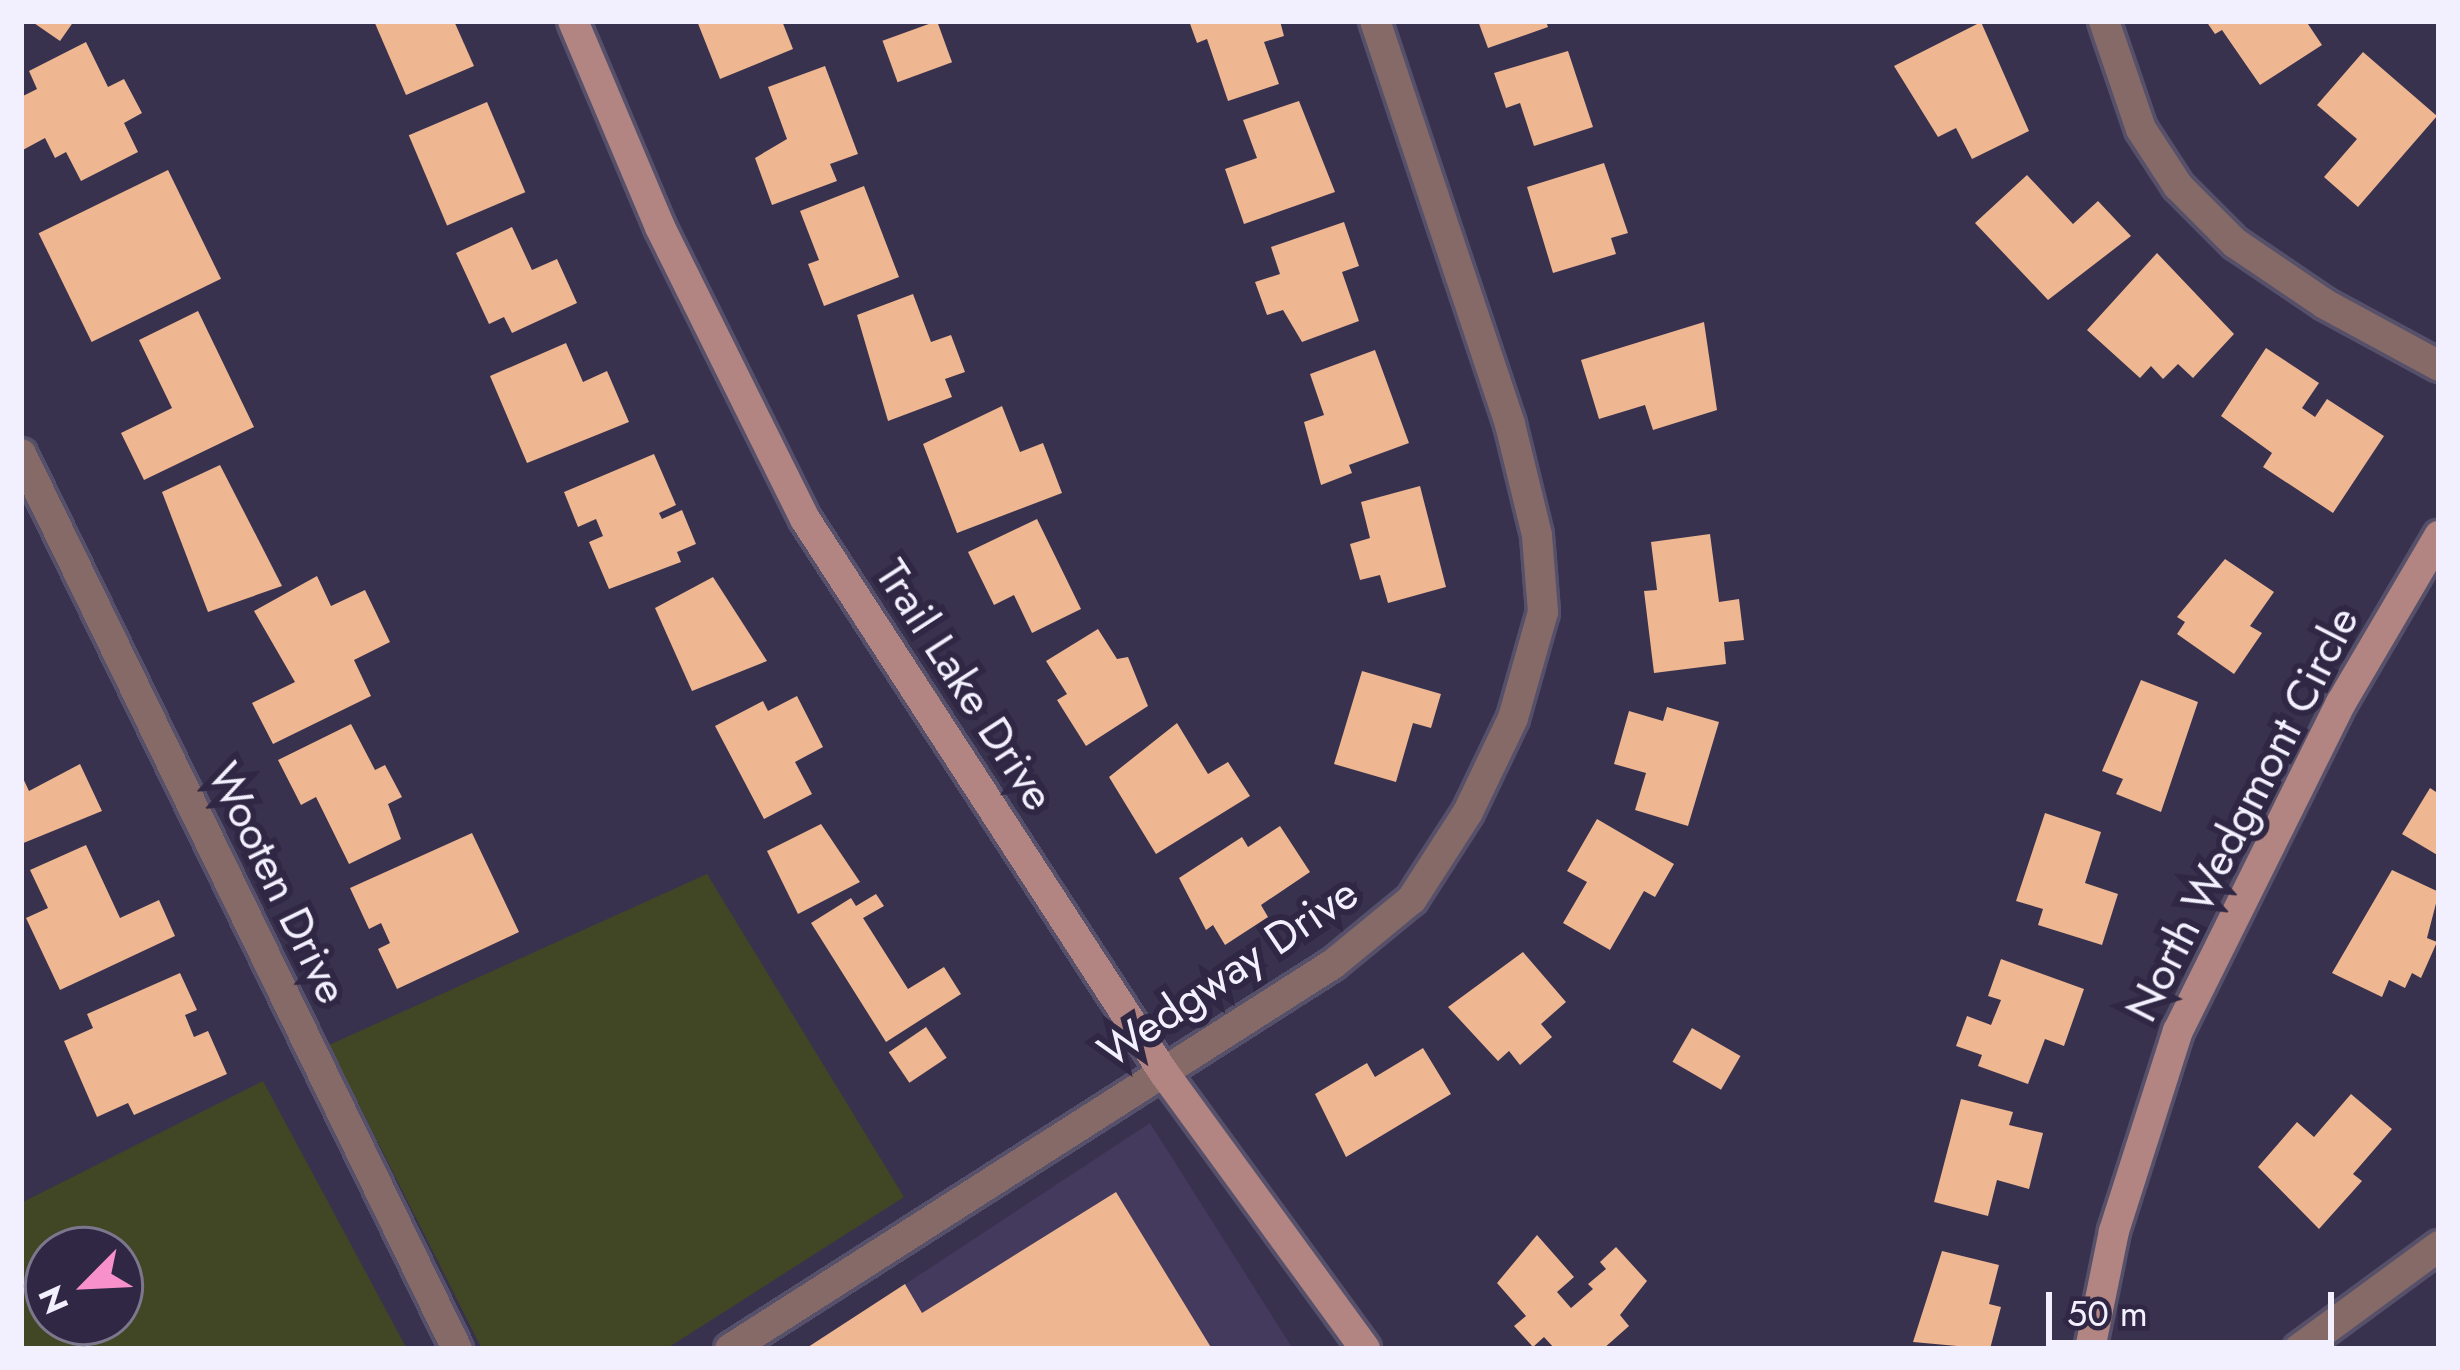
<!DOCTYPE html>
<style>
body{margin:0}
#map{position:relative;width:2460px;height:1370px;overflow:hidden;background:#39324e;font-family:Jost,sans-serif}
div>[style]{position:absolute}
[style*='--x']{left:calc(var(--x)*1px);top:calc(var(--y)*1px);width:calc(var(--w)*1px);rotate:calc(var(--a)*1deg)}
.built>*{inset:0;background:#443a5d}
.green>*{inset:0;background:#414625}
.building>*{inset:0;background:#eeb691;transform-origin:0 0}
.roads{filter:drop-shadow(3px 0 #57506a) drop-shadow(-3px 0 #57506a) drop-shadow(0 3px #57506a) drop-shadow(0 -3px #57506a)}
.street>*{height:30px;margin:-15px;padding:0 15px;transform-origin:15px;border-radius:15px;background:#866a67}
.secondary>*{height:30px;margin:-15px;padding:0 15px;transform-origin:15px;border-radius:15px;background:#b28582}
span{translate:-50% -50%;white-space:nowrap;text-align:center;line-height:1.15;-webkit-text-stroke:12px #2f2743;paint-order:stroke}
.street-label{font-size:45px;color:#f2effe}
.frame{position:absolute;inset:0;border:24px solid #f2effe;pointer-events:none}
.north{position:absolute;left:24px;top:1226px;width:120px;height:120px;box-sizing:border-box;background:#2f2743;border:3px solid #7d778e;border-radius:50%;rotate:246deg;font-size:33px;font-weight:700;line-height:48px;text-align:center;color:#f2effe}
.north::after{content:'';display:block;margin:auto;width:42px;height:54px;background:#f890cb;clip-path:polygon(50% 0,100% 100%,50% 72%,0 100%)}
.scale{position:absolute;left:2046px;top:1292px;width:288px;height:54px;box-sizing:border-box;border:6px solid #f2effe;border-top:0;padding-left:15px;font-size:36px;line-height:42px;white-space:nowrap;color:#f2effe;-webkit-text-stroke:9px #2f2743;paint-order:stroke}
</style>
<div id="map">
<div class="built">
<i style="clip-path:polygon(1150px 1123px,1293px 1349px,807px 1349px)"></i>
</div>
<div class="green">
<i style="clip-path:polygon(707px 874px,904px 1197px,666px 1349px,482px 1349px,329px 1045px)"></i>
<i style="clip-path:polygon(evenodd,263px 1081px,407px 1349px,21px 1349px,21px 1203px,263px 1081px,48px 1250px,120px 1250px,120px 1322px,48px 1322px,48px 1250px)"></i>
</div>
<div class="building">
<i style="clip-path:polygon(31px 21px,74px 21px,60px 41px)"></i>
<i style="clip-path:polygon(374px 21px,454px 21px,474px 66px,406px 95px)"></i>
<i style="clip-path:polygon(697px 21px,782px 21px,793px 49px,720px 79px)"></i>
<i style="left:937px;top:21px;width:44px;height:58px;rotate:70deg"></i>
<i style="clip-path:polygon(1189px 21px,1280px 21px,1284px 36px,1264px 42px,1279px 84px,1228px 101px,1207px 39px,1197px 43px)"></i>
<i style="clip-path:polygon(1478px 21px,1546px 21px,1548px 27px,1488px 48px)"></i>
<i style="clip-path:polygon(2206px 21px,2306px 21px,2322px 45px,2260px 85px,2222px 30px,2215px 34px)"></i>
<i style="clip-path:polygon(1981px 22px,2029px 131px,1972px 159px,1956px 128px,1938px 137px,1894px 66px)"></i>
<i style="clip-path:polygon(86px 42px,108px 87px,124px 79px,142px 113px,124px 123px,138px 152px,81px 181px,66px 152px,55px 158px,45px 138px,21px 151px,21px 97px,37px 89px,29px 71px)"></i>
<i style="clip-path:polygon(1568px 51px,1593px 127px,1534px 146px,1520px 103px,1506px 108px,1494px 73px)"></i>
<i style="clip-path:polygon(2363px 52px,2437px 116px,2358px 207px,2324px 177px,2357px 139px,2317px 105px)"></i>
<i style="clip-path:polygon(825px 66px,858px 154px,830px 164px,837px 181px,772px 205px,755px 158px,787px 139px,768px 87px)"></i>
<i style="clip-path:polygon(1299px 101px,1335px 192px,1244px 224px,1225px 169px,1257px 158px,1243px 120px)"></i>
<i style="left:487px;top:102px;width:98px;height:85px;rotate:67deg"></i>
<i style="clip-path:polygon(1604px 163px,1628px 233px,1611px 238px,1616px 254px,1553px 273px,1527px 187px)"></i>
<i style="left:168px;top:170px;width:121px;height:144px;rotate:64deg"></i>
<i style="clip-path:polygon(2027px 175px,2073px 224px,2098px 201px,2131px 236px,2048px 300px,1975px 223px)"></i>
<i style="clip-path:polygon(864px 186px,899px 277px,824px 306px,808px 264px,819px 260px,800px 211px)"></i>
<i style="clip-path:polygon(1344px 222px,1359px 266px,1342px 272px,1359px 321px,1302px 342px,1283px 310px,1267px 315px,1255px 282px,1280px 274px,1271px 247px)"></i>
<i style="clip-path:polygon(512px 227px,532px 270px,557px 259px,577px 303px,512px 333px,504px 317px,489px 324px,456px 253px)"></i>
<i style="clip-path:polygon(2157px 253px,2234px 334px,2193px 378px,2178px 364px,2163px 379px,2151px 366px,2140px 378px,2087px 330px)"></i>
<i style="clip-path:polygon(913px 294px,931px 342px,951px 335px,965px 372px,945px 379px,952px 397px,888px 421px,857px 315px)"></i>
<i style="clip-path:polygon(198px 311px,254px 427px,144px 480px,121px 433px,172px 408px,139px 340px)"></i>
<i style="clip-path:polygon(1704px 322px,1717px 410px,1653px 430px,1645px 405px,1599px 419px,1581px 360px)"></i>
<i style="clip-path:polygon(566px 343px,583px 382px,607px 371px,629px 422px,527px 463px,490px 376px)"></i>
<i style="clip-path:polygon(2266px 348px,2319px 383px,2302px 408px,2315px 417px,2327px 399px,2384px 436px,2333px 513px,2263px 467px,2272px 453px,2221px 416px)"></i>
<i style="clip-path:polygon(1375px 350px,1409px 443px,1349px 465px,1352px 473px,1321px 485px,1304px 422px,1324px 415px,1310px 374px)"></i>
<i style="clip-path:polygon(1002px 406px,1020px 452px,1043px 443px,1062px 493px,957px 533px,923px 444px)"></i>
<i style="clip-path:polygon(654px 454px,676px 505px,659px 513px,662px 519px,682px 510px,696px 544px,677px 552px,681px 562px,609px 589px,589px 542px,603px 536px,596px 519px,578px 527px,564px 492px)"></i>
<i style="clip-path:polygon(220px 465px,282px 586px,208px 612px,162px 492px)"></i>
<i style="clip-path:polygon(1420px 486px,1446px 587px,1388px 603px,1380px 575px,1360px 580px,1350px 544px,1370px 538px,1361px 502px)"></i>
<i style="clip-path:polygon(1037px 519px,1081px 609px,1032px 633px,1014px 595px,994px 605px,968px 552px)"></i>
<i style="clip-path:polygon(1710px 534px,1719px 602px,1739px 599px,1744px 640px,1724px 642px,1726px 664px,1654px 673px,1644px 591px,1657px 590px,1651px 542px)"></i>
<i style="clip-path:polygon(2225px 559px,2274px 592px,2250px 626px,2262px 633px,2234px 674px,2177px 634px,2185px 622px,2177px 617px)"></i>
<i style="clip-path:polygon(317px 576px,331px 606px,365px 590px,390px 642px,354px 660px,371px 696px,273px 744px,252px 703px,295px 682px,254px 611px)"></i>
<i style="clip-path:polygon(713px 577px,767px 661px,692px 691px,655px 608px)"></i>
<i style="clip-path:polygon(1098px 629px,1117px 659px,1128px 657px,1148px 706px,1086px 746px,1057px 700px,1067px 694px,1046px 661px)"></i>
<i style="clip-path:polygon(1362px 671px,1441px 694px,1431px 728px,1413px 723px,1396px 782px,1334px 764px)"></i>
<i style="clip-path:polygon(2141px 680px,2198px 702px,2161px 812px,2116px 794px,2123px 779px,2102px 771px)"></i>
<i style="clip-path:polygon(797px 696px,823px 747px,795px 762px,812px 794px,764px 819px,715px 726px,763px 701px,768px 711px)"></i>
<i style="clip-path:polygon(1667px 707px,1719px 722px,1688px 826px,1635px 810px,1646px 773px,1614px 764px,1629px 711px,1663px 721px)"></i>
<i style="clip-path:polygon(1177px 723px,1208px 774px,1228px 762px,1250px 796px,1156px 854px,1109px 777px)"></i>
<i style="clip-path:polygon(351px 724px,375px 770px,385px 765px,402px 797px,388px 804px,401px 839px,349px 864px,316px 797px,301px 805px,278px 760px)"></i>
<i style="clip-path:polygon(80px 764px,102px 811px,21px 844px,21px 774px,29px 791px)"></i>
<i style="clip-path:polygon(2430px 788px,2439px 794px,2439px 856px,2402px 834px)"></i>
<i style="clip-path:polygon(2045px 813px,2101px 832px,2085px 883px,2118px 894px,2102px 945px,2038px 925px,2043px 909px,2016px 901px)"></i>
<i style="clip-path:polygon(1597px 819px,1674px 864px,1655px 897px,1644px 891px,1610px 950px,1563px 923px,1587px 882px,1567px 871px)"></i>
<i style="clip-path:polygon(821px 824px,860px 882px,798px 914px,767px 851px)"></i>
<i style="clip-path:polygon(1280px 826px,1310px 872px,1261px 905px,1268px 917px,1225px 945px,1213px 925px,1206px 930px,1179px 878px,1242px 837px,1248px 847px)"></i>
<i style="clip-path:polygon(472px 833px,519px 932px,397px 989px,378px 949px,390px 943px,381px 923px,369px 929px,350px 888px)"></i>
<i style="clip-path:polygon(86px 845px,120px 918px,159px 900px,175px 936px,60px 990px,26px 918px,48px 908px,30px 870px)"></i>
<i style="clip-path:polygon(2392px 870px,2439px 892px,2427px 938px,2437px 942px,2421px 978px,2412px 973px,2405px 988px,2389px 980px,2382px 997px,2332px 973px)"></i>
<i style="clip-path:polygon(876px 894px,884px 906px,863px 918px,908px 989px,944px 967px,961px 994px,886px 1042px,811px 923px,851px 898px,856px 906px)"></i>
<i style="clip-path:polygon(1523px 952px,1566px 1002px,1541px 1024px,1552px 1037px,1520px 1065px,1509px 1051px,1498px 1061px,1448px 1007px)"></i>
<i style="clip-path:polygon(2001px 959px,2084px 989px,2064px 1046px,2045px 1039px,2028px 1084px,1978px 1066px,1982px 1055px,1956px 1046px,1967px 1016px,1991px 1025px,2001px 1000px,1988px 996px)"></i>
<i style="clip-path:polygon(180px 973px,197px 1010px,185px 1015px,194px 1037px,208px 1031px,227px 1074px,134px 1115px,128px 1103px,97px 1117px,64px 1041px,93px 1028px,87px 1014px)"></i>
<i style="left:926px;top:1027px;width:37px;height:45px;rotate:56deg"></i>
<i style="left:1692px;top:1028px;width:56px;height:39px;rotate:30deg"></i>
<i style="clip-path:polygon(1423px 1048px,1451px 1094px,1346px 1157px,1315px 1094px,1367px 1063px,1375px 1077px)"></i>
<i style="clip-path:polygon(2351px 1094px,2392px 1129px,2353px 1174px,2362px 1181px,2319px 1229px,2258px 1167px,2297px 1122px,2314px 1137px)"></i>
<i style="clip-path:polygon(1961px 1099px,2013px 1112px,2009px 1125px,2043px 1133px,2029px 1189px,1997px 1180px,1988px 1216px,1934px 1202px)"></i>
<i style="clip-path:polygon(1116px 1192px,1212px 1349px,805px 1349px,905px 1284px,922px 1313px)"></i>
<i style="clip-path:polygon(1537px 1235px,1574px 1277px,1557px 1292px,1571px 1308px,1593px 1289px,1588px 1284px,1606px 1269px,1600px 1262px,1616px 1247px,1647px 1281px,1620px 1315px,1629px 1326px,1603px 1349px,1555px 1349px,1544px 1337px,1533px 1347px,1514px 1326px,1526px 1316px,1497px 1283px)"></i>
<i style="clip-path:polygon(1942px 1251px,1999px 1265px,1989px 1304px,2001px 1307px,1990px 1349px,1913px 1342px)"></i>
</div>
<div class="roads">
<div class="street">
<i style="--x:2104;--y:21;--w:114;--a:71.1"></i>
<i style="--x:2141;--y:129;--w:68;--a:57"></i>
<i style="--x:2178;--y:186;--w:81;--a:45"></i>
<i style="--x:2235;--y:243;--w:109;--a:34.1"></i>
<i style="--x:2325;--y:304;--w:130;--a:28.5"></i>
<i style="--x:21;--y:454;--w:996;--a:64.03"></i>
<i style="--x:730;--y:1349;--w:715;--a:-32.56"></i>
<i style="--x:1333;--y:964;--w:102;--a:-39.4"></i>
<i style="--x:1412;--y:899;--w:103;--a:-57.2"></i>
<i style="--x:1468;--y:812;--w:104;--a:-64.4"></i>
<i style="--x:1513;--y:718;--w:110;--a:-74.2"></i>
<i style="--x:1543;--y:612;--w:77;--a:-94.5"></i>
<i style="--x:1537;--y:535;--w:114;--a:-103.7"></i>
<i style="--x:1510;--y:424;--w:425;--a:-108.5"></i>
<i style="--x:2299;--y:1349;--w:174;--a:-36.3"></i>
</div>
<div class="secondary">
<i style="--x:573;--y:21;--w:224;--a:67.1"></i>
<i style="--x:660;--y:227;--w:326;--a:63.6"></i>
<i style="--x:805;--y:519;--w:660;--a:57.06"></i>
<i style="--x:1164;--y:1073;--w:341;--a:53.9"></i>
<i style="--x:2090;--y:1349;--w:120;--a:-78.5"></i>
<i style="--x:2114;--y:1231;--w:210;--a:-72.3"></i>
<i style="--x:2178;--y:1031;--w:366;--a:-63.6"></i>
<i style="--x:2341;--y:703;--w:194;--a:-59.6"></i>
</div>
</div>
<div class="street-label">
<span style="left:965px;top:685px;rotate:57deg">Trail Lake Drive</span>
<span style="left:2242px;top:814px;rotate:-63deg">North Wedgmont Circle</span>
<span style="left:278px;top:883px;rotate:64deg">Wooten Drive</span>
<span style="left:1228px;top:972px;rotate:-34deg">Wedgway Drive</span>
</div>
<div class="frame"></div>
<div class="north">N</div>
<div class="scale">50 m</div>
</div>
